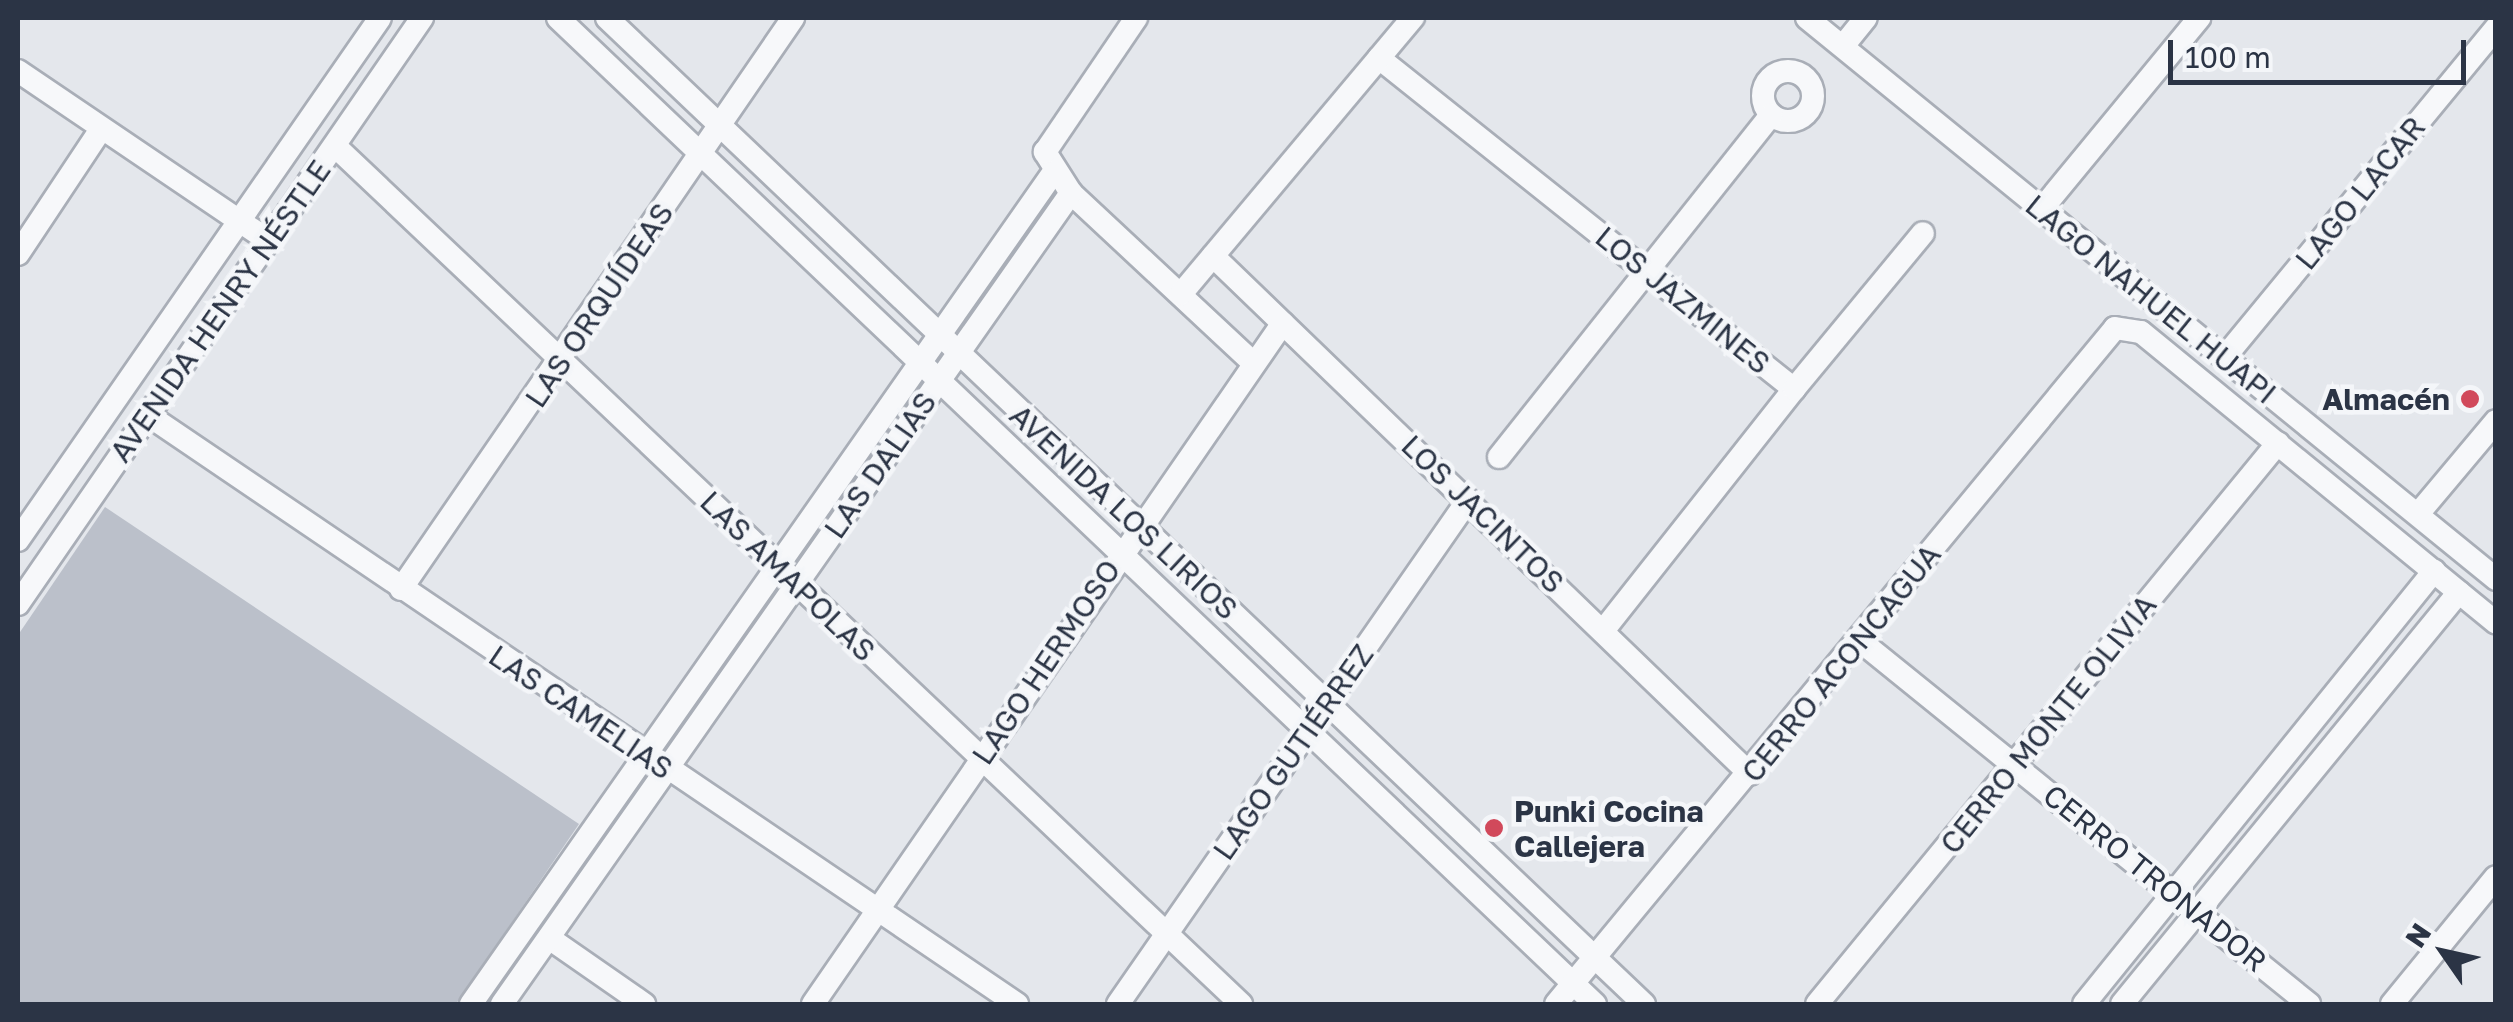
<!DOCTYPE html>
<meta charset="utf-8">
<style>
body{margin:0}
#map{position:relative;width:2513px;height:1022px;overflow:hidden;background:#e4e7ec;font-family:"Golos Text",sans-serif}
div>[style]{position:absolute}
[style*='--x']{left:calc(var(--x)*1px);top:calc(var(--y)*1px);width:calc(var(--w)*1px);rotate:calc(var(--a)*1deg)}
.building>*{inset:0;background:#bbc0ca}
.roads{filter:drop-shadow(2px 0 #a9aeb7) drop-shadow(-2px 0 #a9aeb7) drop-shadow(0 2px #a9aeb7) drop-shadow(0 -2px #a9aeb7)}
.minor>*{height:22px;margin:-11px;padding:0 11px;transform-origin:11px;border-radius:11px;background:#f7f8fa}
.minor>.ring{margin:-11px;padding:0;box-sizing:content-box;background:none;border:22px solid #f7f8fa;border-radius:50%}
.dots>*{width:28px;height:28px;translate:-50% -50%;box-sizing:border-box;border:5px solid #f4f6f9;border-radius:50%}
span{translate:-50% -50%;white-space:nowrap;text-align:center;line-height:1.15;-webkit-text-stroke:9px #f4f6f9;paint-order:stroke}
.street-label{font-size:30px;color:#2b3445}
.poi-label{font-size:30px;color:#2b3445;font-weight:700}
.right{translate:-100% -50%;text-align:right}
.left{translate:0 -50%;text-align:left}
.frame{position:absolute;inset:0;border:20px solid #2b3445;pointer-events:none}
.north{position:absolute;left:2393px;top:902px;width:100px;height:100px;-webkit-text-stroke:8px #f4f6f9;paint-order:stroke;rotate:304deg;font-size:28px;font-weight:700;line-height:40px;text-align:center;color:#2b3445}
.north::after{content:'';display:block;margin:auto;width:35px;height:45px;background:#2b3445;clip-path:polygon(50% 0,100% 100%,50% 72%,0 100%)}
.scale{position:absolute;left:2168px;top:40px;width:298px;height:45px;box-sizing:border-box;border:5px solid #2b3445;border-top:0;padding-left:12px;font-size:30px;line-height:35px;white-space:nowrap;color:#2b3445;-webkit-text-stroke:8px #f4f6f9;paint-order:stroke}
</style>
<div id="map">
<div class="building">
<i style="clip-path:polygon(105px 507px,579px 824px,456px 1004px,18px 1004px,18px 635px)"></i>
</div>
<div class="roads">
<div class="minor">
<i style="--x:558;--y:18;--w:1431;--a:43.56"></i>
<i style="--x:607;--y:18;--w:1431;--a:43.56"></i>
<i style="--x:1807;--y:18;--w:889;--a:39.15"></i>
<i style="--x:1843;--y:46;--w:36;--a:-51"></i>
<i style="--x:1379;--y:58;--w:531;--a:38.58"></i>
<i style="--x:1794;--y:389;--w:307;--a:128.3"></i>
<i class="ring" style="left:1763px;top:71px;width:28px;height:28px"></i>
<i style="--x:18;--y:71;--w:302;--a:34.1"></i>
<i style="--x:335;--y:146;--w:1248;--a:43.44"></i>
<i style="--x:1071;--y:193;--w:246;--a:43"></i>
<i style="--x:2041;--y:210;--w:249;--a:-50.5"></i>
<i style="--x:18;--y:254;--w:150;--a:-56.4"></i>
<i style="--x:1213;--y:256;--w:746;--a:43.97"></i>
<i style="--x:1181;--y:294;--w:361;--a:-50"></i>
<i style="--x:2224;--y:358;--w:428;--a:-50.5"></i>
<i style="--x:1794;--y:389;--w:202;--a:-50.4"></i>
<i style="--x:148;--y:415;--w:1050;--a:34.13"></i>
<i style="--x:1499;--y:457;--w:437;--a:-51.5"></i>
<i style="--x:2418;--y:514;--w:121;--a:-50"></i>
<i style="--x:18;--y:540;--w:635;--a:-55.26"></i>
<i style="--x:401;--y:589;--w:693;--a:-55.53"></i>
<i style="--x:18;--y:604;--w:712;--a:-55.42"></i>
<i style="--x:1859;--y:640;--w:579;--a:38.97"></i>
<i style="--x:549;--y:938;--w:116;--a:34.8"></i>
<i style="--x:471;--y:1004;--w:1015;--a:-54.99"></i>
<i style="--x:502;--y:1004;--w:991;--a:-54.95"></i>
<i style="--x:1071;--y:193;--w:49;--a:-122.4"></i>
<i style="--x:1045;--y:152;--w:162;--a:-55.8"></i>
<i style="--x:813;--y:1004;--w:827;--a:-55.39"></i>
<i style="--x:1118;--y:1004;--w:614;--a:-55.22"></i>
<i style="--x:1556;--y:1004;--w:877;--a:-50.41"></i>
<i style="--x:2115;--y:328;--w:26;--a:9"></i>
<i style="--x:2141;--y:332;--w:459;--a:39.3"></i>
<i style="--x:1817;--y:1004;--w:726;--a:-50.59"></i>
<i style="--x:2084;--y:1004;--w:557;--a:-51.05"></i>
<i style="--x:2122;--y:1004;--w:532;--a:-50.72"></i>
<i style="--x:2392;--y:1004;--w:164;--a:-50.7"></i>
</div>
</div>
<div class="dots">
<i style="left:2470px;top:399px;background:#d1495b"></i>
<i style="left:1494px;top:828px;background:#d1495b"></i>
</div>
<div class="street-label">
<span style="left:2360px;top:193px;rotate:-51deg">LAGO LACAR</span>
<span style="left:2151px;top:299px;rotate:39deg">LAGO NAHUEL HUAPI</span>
<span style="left:1683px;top:300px;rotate:39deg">LOS JAZMINES</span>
<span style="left:599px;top:305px;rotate:-56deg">LAS ORQUÍDEAS</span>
<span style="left:220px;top:311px;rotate:-55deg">AVENIDA HENRY NÉSTLE</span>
<span style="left:880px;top:465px;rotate:-55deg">LAS DALIAS</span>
<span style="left:1124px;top:512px;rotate:43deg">AVENIDA LOS LIRIOS</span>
<span style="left:1483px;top:514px;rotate:44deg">LOS JACINTOS</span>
<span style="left:788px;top:576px;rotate:44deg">LAS AMAPOLAS</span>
<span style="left:1046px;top:662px;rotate:-56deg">LAGO HERMOSO</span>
<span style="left:1841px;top:663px;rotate:-51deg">CERRO ACONCAGUA</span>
<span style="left:581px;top:712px;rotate:34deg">LAS CAMELIAS</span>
<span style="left:2048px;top:724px;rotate:-51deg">CERRO MONTE OLIVIA</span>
<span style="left:1293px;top:752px;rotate:-55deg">LAGO GUTIÉRREZ</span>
<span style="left:2155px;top:878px;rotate:39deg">CERRO TRONADOR</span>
</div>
<div class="poi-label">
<span class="right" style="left:2450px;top:399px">Almacén</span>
<span class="left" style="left:1514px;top:828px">Punki Cocina<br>Callejera</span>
</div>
<div class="frame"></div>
<div class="north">N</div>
<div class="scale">100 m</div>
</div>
